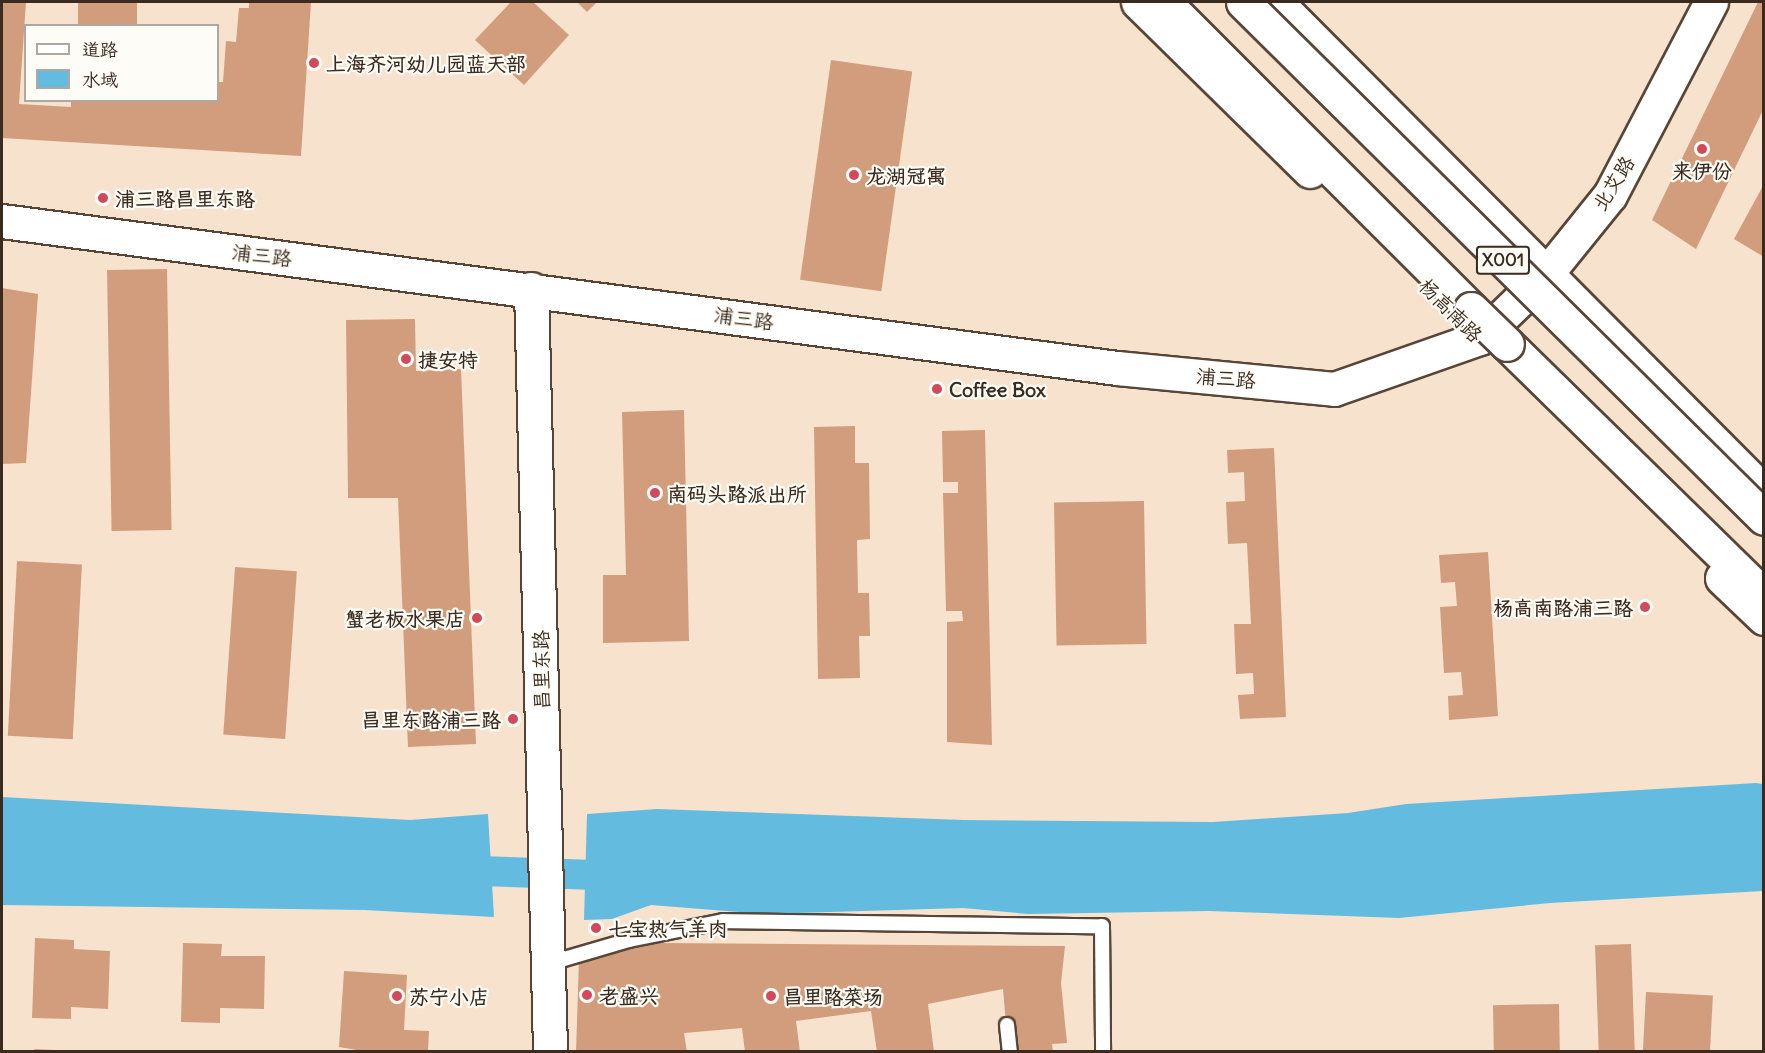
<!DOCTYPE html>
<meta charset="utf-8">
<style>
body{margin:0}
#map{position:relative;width:1765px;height:1053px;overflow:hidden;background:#f7e3cd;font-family:Delius,"LXGW WenKai TC",sans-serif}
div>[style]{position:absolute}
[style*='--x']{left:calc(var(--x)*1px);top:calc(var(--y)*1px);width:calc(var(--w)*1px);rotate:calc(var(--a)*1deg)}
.water>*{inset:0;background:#63bce0}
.canal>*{height:30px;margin:-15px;padding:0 15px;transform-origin:15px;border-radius:15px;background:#63bce0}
.building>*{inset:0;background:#d19d7c;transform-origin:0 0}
.roads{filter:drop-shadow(2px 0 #574638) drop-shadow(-2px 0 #574638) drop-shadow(0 2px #574638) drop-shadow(0 -2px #574638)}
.lane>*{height:14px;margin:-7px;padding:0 7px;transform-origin:7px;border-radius:7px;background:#fff}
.secondary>*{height:33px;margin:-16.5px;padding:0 16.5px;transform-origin:16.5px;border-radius:16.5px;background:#fff}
.primary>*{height:33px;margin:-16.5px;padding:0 16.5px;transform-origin:16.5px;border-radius:16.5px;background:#fff}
.highway>*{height:33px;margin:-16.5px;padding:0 16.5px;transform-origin:16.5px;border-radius:16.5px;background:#fff}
.bridges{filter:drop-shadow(2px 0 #574638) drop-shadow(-2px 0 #574638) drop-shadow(0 2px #574638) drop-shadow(0 -2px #574638)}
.highway-bridge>*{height:33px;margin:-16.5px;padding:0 16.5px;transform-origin:16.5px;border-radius:16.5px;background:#fff}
.dots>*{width:16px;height:16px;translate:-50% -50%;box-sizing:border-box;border:3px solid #fdfcf7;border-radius:50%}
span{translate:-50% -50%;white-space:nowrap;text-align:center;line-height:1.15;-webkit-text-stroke:4.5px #fdfcf7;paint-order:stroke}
.shield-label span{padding:2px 4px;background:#fdfcf7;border:2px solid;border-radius:4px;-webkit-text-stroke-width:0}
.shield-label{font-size:18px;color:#3b2a1e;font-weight:700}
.poi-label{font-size:20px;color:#3b2a1e;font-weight:700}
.left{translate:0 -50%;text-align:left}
.right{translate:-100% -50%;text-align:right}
.street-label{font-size:20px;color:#3b2a1e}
.frame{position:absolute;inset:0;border:3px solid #3b2a1e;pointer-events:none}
.legend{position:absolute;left:24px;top:24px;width:195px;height:78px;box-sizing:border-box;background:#fdfcf7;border:2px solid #afa8a0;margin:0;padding:8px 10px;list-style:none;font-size:18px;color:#3b2a1e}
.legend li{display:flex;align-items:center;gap:12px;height:30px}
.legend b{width:30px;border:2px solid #afa8a0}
</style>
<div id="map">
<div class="water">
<i style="clip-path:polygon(1756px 783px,1763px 784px,1763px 891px,1550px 903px,1399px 918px,1209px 911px,1028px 914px,963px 908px,764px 914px,651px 905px,612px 919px,584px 920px,587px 814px,657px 809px,964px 820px,1213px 822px,1348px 813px,1406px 804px)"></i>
<i style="clip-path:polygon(2px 797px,410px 820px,488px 814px,494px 917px,364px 910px,2px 905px)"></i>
</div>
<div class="canal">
<i style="--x:451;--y:870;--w:174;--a:2"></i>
</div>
<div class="building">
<i style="clip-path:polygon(2px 2px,26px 2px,19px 104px,71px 107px,71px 100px,218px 100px,218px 82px,223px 82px,226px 41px,236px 42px,239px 8px,249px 8px,249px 2px,311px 2px,301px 156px,2px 138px)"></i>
<i style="left:78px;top:2px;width:59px;height:24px"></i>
<i style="clip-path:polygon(511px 2px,533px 2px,569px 35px,524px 85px,475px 40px)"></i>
<i style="clip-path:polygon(577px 2px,597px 2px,587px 12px)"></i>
<i style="clip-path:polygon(1758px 2px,1764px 2px,1764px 108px,1696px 249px,1652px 220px)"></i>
<i style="left:831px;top:60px;width:82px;height:222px;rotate:8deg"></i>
<i style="clip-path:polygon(1764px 184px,1764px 257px,1734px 239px)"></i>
<i style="left:167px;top:269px;width:261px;height:60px;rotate:89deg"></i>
<i style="clip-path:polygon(2px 288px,38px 294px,26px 463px,2px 464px)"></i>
<i style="clip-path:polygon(415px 319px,416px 371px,461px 369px,476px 744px,408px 747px,398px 498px,348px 498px,346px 320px)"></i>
<i style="clip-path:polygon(684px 410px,689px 641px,603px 643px,603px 575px,626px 575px,622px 412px)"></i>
<i style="clip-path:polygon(855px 426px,855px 463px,869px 463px,870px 539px,857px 540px,858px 593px,869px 593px,870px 636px,859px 636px,860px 678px,818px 679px,814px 427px)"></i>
<i style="clip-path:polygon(985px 430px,992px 745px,947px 742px,947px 622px,963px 621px,962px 611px,946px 611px,943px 493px,958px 493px,958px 482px,943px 482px,942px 431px)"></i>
<i style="clip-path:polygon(1274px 448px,1286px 717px,1240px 719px,1238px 695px,1254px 694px,1253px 673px,1236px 674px,1234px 624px,1251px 624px,1247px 543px,1228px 544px,1226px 502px,1245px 501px,1244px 472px,1228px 473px,1227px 450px)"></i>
<i style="left:1144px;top:501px;width:143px;height:90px;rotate:89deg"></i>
<i style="clip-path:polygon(1488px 552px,1498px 716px,1449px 720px,1448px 696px,1463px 695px,1461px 672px,1444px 673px,1440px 607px,1457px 606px,1455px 582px,1441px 583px,1439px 555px)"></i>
<i style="left:17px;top:561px;width:65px;height:175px;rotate:3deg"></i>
<i style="left:235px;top:567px;width:62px;height:168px;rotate:4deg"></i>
<i style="clip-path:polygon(35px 938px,74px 940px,74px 949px,110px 951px,108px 1009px,71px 1007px,71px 1019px,32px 1018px)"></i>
<i style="clip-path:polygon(183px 943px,222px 944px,221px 956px,265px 956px,264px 1009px,220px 1008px,220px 1023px,181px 1022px)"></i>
<i style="clip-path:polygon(657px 943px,1065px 946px,1061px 983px,1067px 1043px,1052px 1044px,1053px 1052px,994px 1052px,1008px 1048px,1003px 989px,928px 1004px,934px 1052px,877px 1052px,871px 1011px,796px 1021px,800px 1052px,745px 1052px,742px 1028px,684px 1033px,687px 1052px,576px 1052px,579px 959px)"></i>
<i style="left:1631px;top:944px;width:108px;height:36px;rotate:88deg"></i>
<i style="clip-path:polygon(344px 971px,407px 975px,404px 1030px,429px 1031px,428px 1052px,368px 1052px,339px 1047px)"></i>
<i style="left:1646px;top:992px;width:67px;height:60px;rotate:3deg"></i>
<i style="left:1559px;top:1004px;width:48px;height:66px;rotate:89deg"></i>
<i style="clip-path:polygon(34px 1049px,55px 1050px,55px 1052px,34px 1052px)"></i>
</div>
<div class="roads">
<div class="lane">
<i style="--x:547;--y:964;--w:85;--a:-16.3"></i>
<i style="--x:629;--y:940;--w:96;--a:-11.4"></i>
<i style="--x:723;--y:921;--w:379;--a:0.8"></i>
<i style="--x:1102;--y:926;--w:126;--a:89.5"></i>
<i style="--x:1007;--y:1025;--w:27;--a:84"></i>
</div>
<div class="secondary">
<i style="--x:2;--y:221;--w:1125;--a:7.51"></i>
<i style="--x:1117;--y:368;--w:218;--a:5.5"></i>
<i style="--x:1334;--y:389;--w:155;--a:-19.3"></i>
<i style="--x:1480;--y:338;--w:93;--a:-44.1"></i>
<i style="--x:1547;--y:273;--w:100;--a:-51.1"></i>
<i style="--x:1610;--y:195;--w:218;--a:-62.4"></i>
<i style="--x:531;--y:289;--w:763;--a:88.57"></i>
</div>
<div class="primary">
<i style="--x:1138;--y:2;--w:241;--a:44.5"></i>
<i style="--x:1276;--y:2;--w:692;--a:45.12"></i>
<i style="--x:1722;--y:578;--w:58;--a:43.6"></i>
</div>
<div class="highway">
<i style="--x:1164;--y:2;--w:434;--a:45"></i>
<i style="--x:1507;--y:344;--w:360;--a:44.4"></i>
</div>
</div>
<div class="bridges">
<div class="highway-bridge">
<i style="--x:1243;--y:2;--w:733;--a:44.72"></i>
<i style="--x:1471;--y:309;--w:50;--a:44.2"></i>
</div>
</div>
<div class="dots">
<i style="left:314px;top:63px;background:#d1495b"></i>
<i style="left:1702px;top:149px;background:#d1495b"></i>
<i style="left:854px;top:175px;background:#d1495b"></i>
<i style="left:103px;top:198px;background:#d1495b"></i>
<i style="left:406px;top:359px;background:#d1495b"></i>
<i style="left:937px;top:389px;background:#d1495b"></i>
<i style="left:655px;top:493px;background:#d1495b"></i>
<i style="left:1645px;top:607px;background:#d1495b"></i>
<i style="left:477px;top:618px;background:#d1495b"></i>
<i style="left:513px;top:719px;background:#d1495b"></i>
<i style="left:596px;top:928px;background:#d1495b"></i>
<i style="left:587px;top:995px;background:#d1495b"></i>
<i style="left:397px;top:996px;background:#d1495b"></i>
<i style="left:771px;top:996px;background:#d1495b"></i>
</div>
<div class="shield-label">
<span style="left:1503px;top:260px">X001</span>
</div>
<div class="poi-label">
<span class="left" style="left:326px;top:63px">上海齐河幼儿园蓝天部</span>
<span style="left:1702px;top:170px">来伊份</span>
<span class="left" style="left:866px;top:175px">龙湖冠寓</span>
<span class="left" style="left:115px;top:198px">浦三路昌里东路</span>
<span class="left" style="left:418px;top:359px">捷安特</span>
<span class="left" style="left:949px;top:389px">Coffee Box</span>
<span class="left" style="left:667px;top:493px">南码头路派出所</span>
<span class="right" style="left:1633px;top:607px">杨高南路浦三路</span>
<span class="right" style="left:465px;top:618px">蟹老板水果店</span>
<span class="right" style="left:501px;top:719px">昌里东路浦三路</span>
<span class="left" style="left:608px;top:928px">七宝热气羊肉</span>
<span class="left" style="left:599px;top:995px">老盛兴</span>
<span class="left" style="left:409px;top:996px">苏宁小店</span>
<span class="left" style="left:783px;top:996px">昌里路菜场</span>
</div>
<div class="street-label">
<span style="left:1613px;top:183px;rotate:-58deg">北艾路</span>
<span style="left:262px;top:255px;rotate:7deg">浦三路</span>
<span style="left:1451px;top:310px;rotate:45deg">杨高南路</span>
<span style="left:744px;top:318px;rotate:8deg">浦三路</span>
<span style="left:1226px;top:378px;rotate:5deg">浦三路</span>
<span style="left:541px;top:670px;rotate:-91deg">昌里东路</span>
</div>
<div class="frame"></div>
<ul class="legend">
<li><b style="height:8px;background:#fff"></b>道路</li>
<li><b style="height:16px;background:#63bce0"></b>水域</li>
</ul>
</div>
